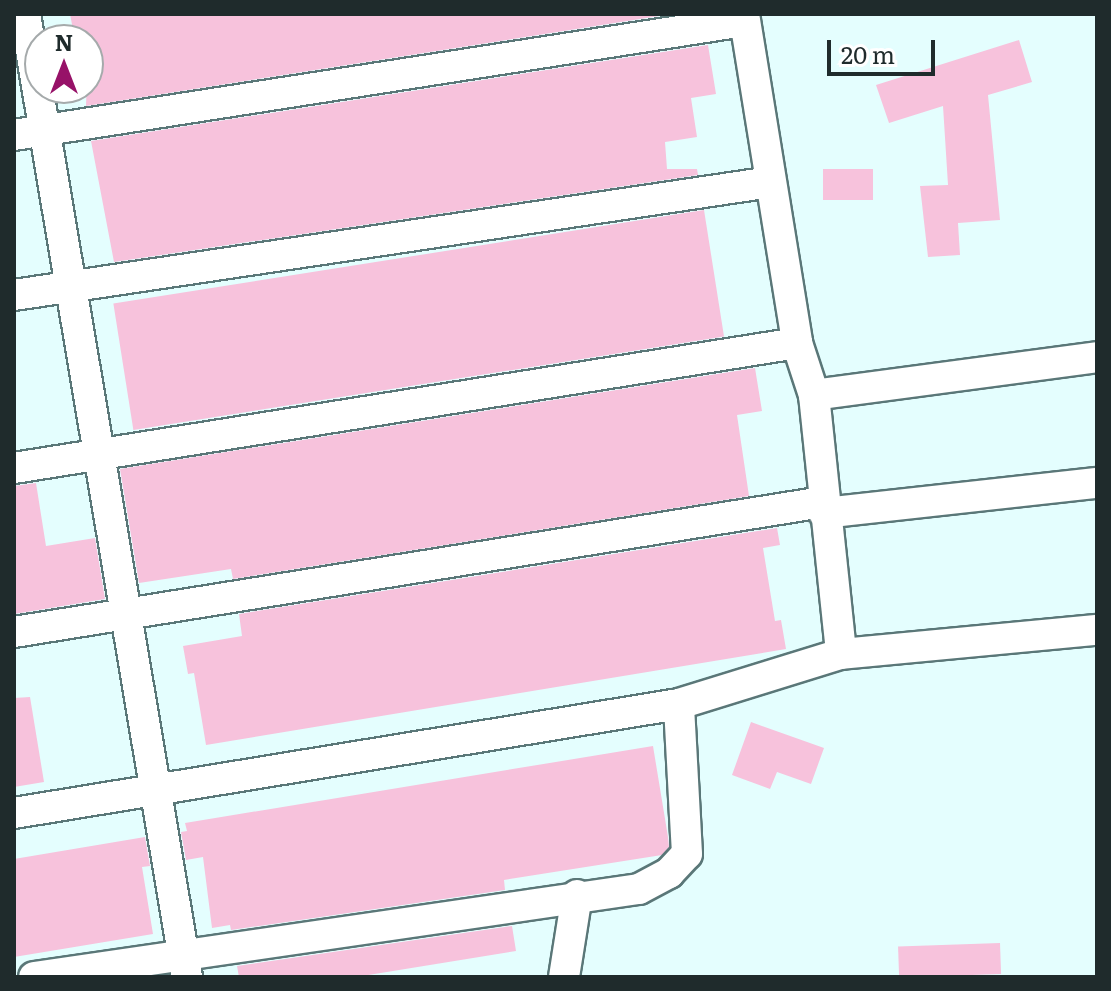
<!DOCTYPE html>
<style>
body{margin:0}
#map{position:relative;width:1111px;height:991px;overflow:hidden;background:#e4fefe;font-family:Literata,serif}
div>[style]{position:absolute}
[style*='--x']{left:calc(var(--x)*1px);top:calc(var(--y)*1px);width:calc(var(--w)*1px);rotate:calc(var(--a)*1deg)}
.building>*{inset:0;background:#f7c2dc;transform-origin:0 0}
.roads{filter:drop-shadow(2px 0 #5a7778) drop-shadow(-2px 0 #5a7778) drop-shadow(0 2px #5a7778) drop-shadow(0 -2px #5a7778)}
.minor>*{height:30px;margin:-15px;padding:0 15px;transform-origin:15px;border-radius:15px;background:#fff}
span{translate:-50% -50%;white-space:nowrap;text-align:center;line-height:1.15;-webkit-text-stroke:6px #fff;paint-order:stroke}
.frame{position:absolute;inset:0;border:16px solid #1f2b2c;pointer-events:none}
.north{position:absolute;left:24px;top:24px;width:80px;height:80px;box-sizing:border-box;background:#fff;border:2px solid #a5aaab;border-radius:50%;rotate:0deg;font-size:22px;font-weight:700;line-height:32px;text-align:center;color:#1f2b2c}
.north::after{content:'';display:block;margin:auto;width:28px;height:36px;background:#971268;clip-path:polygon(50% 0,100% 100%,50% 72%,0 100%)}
.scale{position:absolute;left:827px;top:40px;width:108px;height:36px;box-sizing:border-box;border:4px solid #1f2b2c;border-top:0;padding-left:10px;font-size:24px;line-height:28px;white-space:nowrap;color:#1f2b2c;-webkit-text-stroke:6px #fff;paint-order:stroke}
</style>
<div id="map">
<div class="building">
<i style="clip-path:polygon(70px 14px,672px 14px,86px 106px,88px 40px,75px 40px)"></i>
<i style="clip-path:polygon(1019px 40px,1032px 82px,988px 95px,1000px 220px,958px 223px,960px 255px,928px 257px,920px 186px,948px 185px,943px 106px,889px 123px,876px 85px)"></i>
<i style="clip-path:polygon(708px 45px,716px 94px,691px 98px,697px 137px,665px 142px,667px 169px,697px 169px,698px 175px,114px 262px,91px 141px)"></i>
<i style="left:823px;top:169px;width:50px;height:31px"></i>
<i style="left:704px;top:210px;width:128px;height:598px;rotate:81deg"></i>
<i style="clip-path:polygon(755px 368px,762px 411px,737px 415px,749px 496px,233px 579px,231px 569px,139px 583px,120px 469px)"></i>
<i style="clip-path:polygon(36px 483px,46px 546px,95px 538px,105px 599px,14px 614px,14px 486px)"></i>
<i style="clip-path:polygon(777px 528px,780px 545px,763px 548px,775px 621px,781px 620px,786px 649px,206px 745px,194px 673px,188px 674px,183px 646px,242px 636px,239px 614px)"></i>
<i style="clip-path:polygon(30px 697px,44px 782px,14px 787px,14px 698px)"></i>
<i style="clip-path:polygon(751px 722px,824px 748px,811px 784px,777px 772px,770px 789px,732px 775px)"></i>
<i style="clip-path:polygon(653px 746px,668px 837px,669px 847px,662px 855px,504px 880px,505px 890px,231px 930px,230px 925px,212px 928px,203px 857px,186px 860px,181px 832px,187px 831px,185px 823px)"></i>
<i style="clip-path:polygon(145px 837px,150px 866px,142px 867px,153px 934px,14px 957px,14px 859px)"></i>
<i style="clip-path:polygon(512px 926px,516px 951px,356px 977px,239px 977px,237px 966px)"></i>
<i style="left:1000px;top:943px;width:31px;height:102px;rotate:88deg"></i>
</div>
<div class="roads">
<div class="minor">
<i style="--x:25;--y:14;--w:977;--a:80.45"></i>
<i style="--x:744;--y:14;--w:333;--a:80.8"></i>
<i style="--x:797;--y:343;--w:55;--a:71.9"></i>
<i style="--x:814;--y:395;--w:260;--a:84"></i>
<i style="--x:14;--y:135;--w:739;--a:-8.88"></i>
<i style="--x:14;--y:295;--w:765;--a:-8.49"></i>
<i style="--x:814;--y:395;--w:286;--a:-7.6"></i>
<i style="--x:14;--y:468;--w:793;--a:-9.07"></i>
<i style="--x:824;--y:513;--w:275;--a:-6.3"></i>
<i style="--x:14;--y:632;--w:819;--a:-9.13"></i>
<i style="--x:14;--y:813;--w:674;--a:-9.31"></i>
<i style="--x:679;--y:704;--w:170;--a:-17.2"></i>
<i style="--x:841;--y:654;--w:257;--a:-5.4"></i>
<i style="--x:34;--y:977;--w:611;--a:-8.28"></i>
<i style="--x:639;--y:889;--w:34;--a:-28"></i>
<i style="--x:669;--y:873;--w:26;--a:-47"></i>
<i style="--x:687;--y:854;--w:150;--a:-93.1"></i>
<i style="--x:564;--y:977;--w:83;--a:-81"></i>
</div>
</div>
<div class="frame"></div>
<div class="north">N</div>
<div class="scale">20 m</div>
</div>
